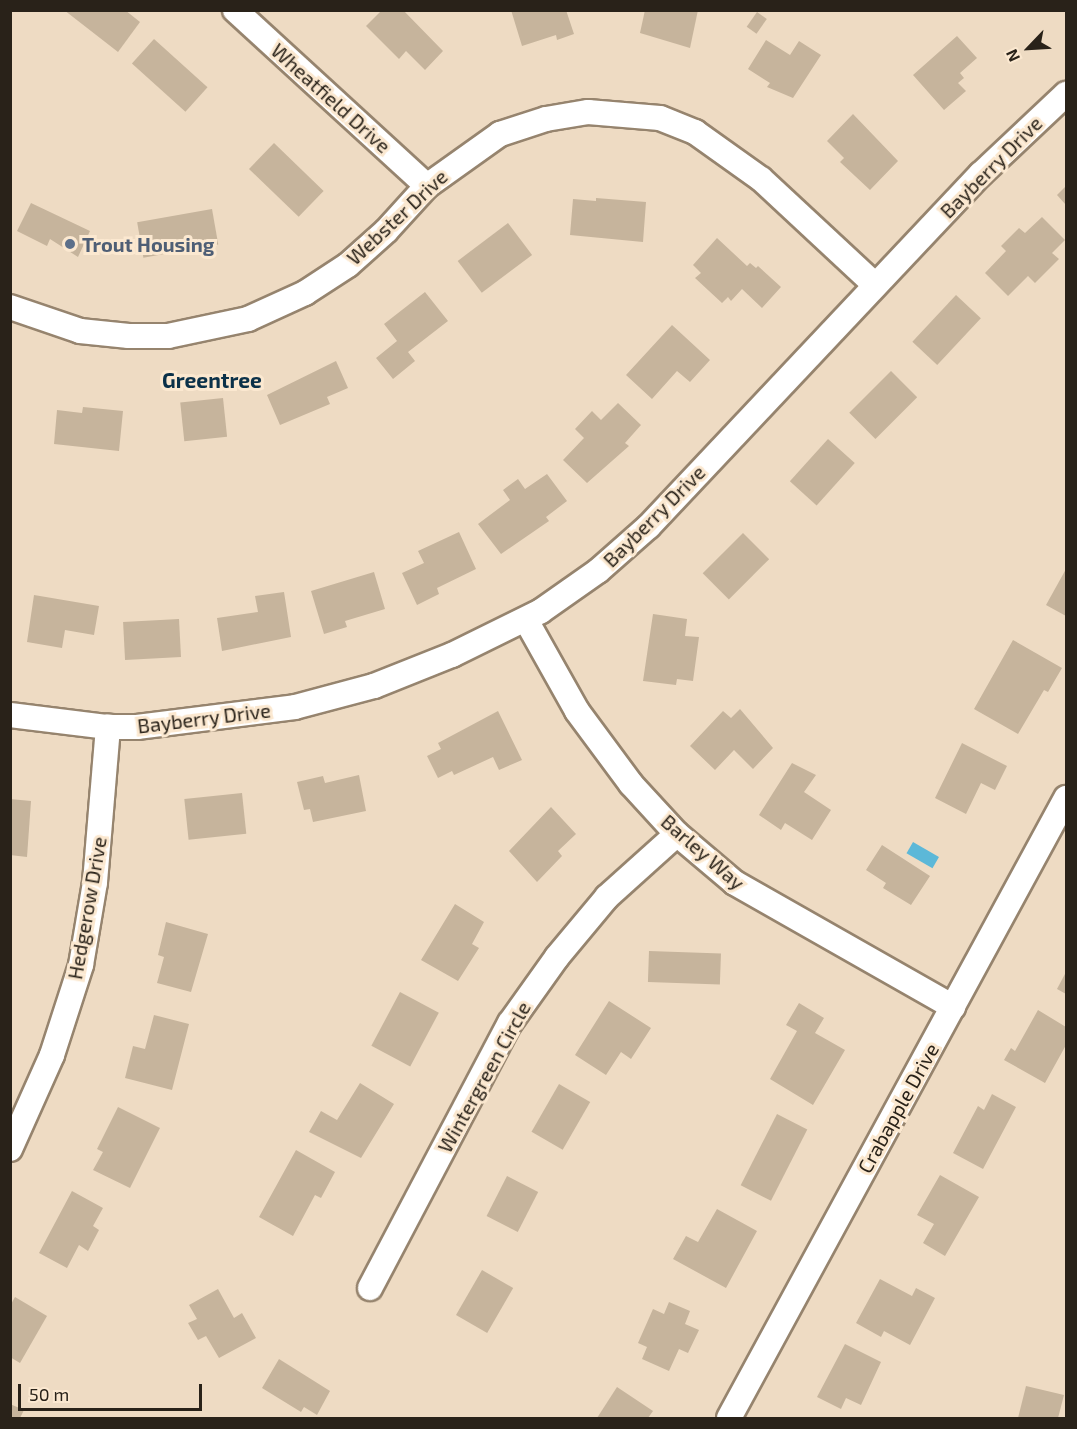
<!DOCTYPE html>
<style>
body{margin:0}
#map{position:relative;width:1077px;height:1429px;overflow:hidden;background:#eedbc3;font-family:"Exo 2",sans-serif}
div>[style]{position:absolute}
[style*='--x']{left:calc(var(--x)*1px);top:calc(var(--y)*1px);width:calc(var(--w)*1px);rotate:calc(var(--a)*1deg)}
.water>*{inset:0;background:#5cb8d8;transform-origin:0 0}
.building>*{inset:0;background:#c6b49c;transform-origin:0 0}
.roads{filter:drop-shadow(2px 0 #96846e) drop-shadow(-2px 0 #96846e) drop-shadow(0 2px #96846e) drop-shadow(0 -2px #96846e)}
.street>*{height:24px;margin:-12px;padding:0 12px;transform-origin:12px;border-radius:12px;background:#fff}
.dots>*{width:16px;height:16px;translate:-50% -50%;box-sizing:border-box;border:3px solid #fbe8d0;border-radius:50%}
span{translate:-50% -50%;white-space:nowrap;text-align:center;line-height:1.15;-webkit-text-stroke:6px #fbe8d0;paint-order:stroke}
.street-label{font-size:20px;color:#292219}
.service-label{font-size:20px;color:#4e5e75;font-weight:700}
.left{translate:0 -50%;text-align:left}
.neighbourhood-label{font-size:21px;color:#0b3149;font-weight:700}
.frame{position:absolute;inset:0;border:12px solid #292219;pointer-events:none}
.north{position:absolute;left:999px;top:18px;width:60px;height:60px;-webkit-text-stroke:4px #fbe8d0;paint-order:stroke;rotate:245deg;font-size:16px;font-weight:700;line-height:24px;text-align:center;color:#292219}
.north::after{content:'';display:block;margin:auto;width:21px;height:27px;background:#292219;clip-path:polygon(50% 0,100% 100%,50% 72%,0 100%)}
.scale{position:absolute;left:18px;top:1384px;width:184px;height:27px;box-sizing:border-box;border:3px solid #292219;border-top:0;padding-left:8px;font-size:18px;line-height:21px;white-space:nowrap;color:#292219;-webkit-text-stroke:4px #fbe8d0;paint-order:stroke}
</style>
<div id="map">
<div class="water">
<i style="left:913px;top:842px;width:30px;height:13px;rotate:30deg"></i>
</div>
<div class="building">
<i style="clip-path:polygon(64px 10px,125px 10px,140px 22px,118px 52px)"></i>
<i style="clip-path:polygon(382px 10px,403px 10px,443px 51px,425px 70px,406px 51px,399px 59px,366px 26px)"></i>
<i style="clip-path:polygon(511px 10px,566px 10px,574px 34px,557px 40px,556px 35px,522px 46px)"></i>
<i style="clip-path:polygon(645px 10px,698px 10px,690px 48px,640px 33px)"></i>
<i style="left:757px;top:12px;width:12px;height:18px;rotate:35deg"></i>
<i style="clip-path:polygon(957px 36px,977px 58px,960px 73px,964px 78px,958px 83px,966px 91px,944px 110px,913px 75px)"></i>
<i style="left:154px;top:39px;width:72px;height:33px;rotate:42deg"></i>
<i style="clip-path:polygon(766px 40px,790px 55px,799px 41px,821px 55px,793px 98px,767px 87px,770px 83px,748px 69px)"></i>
<i style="clip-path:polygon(853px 114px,898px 161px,870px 190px,840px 162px,844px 158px,827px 141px)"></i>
<i style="left:274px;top:143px;width:69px;height:36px;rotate:44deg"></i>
<i style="clip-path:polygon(1066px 186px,1066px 205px,1057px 195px)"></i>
<i style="clip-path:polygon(596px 198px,646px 202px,643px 242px,570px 235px,573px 199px,596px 201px)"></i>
<i style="clip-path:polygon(31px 203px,90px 231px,78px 257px,50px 239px,47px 246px,17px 231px)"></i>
<i style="left:212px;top:209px;width:36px;height:76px;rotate:80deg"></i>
<i style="clip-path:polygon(1042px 217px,1065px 240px,1052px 253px,1059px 259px,1035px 283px,1028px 276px,1008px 296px,985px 273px,1006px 251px,1001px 246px,1019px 228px,1025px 233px)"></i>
<i style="left:508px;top:223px;width:40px;height:63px;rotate:53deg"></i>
<i style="clip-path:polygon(717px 238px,747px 266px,750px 263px,756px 268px,758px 266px,781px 287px,762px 308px,742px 289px,731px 301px,728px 297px,722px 303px,695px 278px,701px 273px,693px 265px)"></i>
<i style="clip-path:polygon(425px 292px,448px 321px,408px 352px,415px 361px,393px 379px,376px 358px,397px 341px,384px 324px)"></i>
<i style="left:956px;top:295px;width:34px;height:64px;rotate:43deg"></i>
<i style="clip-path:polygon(672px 325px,710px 360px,690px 382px,677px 371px,652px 399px,626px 375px)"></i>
<i style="clip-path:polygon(336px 361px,348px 388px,327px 397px,330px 404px,280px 425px,267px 395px)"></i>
<i style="left:891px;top:371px;width:37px;height:59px;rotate:45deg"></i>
<i style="left:223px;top:398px;width:39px;height:43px;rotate:84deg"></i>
<i style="clip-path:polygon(618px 403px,641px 425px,625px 443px,629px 446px,587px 483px,563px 460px,584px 438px,575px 429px,592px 411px,601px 420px)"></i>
<i style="clip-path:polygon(83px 407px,123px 411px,119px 451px,54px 444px,57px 410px,82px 413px)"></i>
<i style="left:828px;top:439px;width:36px;height:57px;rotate:42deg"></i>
<i style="clip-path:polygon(547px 474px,567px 501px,546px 517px,549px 521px,501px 554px,478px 524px,510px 500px,503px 490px,518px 479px,525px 489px)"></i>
<i style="clip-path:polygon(459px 532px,476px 569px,437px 588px,439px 594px,417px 605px,402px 573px,424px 563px,418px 551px)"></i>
<i style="left:743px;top:533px;width:37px;height:57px;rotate:45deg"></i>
<i style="clip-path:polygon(1066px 569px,1066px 616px,1046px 605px)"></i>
<i style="clip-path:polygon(374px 572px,385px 609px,345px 621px,347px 627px,324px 634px,311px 591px)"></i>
<i style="clip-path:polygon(284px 592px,291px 637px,222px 651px,217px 618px,258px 612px,255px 596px)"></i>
<i style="clip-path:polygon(34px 595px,99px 606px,94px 635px,65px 630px,62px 648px,27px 642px)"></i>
<i style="clip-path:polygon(653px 614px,687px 619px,685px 636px,699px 637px,693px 681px,677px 679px,676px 685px,643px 681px)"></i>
<i style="left:179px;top:619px;width:38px;height:56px;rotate:87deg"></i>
<i style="clip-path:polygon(1013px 640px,1062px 668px,1048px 692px,1044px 690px,1018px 734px,974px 709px)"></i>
<i style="clip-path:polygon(740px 709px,773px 748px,753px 769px,734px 750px,715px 770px,690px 746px,723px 711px,731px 718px)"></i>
<i style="clip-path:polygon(498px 711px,522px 760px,499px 770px,493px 757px,454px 775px,452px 771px,438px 778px,427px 756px,441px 749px,438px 743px)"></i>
<i style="clip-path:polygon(962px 743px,1007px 766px,995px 790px,981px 783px,966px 814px,935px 798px)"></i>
<i style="clip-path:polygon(792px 763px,816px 775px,804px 792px,831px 810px,812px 840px,785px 823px,781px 830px,759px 815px)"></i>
<i style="clip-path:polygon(359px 775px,366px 811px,313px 822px,310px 809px,304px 810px,297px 782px,323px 776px,325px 783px)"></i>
<i style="left:242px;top:793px;width:41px;height:58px;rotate:84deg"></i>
<i style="clip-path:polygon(10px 799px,31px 801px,27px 857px,10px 855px)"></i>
<i style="clip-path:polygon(551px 807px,576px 834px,558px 851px,562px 856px,537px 882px,509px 851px)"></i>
<i style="clip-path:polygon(882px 845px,930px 876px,911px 905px,883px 888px,886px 883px,866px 870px)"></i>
<i style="clip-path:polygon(455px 904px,484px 922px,472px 944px,479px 948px,458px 981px,421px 960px)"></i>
<i style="clip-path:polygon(166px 922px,208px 934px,191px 992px,157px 983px,164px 957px,158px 955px)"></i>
<i style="left:649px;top:951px;width:72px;height:31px;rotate:2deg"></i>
<i style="clip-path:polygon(1066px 972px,1066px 994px,1057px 989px)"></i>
<i style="left:400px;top:992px;width:44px;height:61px;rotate:28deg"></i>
<i style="clip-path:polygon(609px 1001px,651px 1028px,631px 1059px,621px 1052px,606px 1075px,575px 1055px)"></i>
<i style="clip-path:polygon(799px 1003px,824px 1018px,815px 1033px,845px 1050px,813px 1105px,770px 1079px,797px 1031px,786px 1025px)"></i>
<i style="clip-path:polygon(1038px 1010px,1066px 1027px,1066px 1045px,1045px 1083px,1004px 1060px,1011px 1048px,1015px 1051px)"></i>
<i style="clip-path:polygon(154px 1015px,189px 1024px,172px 1090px,125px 1078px,133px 1046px,145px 1049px)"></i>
<i style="clip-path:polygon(360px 1083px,394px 1104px,361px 1158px,309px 1132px,321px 1111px,337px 1120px)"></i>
<i style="left:559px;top:1084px;width:36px;height:55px;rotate:30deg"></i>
<i style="clip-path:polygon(992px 1094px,1016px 1107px,983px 1169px,953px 1153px,978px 1106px,984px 1110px)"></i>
<i style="clip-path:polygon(118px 1107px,160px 1128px,130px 1188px,93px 1170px,103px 1152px,97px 1149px)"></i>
<i style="left:777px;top:1114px;width:34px;height:80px;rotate:27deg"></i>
<i style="clip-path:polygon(296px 1150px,335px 1172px,321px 1198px,315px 1195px,293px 1236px,259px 1217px)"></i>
<i style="clip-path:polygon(940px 1175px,979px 1197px,945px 1256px,923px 1243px,934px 1224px,917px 1215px)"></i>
<i style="left:507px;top:1176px;width:35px;height:45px;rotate:27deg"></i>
<i style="clip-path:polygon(72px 1191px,103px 1208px,93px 1226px,99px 1230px,88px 1251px,79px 1245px,67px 1268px,39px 1253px)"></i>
<i style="clip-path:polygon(717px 1209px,757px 1231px,726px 1288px,673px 1259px,686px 1236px,698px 1242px)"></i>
<i style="left:482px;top:1270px;width:36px;height:52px;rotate:30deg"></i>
<i style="clip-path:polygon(880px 1279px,912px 1296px,916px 1288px,935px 1298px,910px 1345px,884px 1331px,881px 1337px,856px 1323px)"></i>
<i style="clip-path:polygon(218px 1289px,234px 1318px,242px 1313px,256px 1338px,219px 1358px,206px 1336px,198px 1340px,188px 1323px,197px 1319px,189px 1305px)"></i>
<i style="clip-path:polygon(15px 1297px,47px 1316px,20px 1363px,10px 1357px,10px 1306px)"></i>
<i style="clip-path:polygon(669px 1302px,690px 1311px,685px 1324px,699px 1330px,688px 1353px,679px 1349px,669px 1371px,642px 1359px,647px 1347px,638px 1343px,653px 1309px,664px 1314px)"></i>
<i style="clip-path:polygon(845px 1344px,881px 1362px,861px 1405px,846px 1398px,841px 1409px,817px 1397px)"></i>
<i style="clip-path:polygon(279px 1359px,330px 1391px,317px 1415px,304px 1407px,301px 1412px,262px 1388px)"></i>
<i style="clip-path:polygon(1026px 1386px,1064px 1395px,1058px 1418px,1018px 1418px)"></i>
<i style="clip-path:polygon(617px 1387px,653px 1411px,648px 1418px,597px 1418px)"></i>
<i style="clip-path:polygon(10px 1404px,24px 1410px,20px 1418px,10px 1418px)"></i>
</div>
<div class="roads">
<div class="street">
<i style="--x:235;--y:10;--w:260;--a:42.5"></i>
<i style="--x:10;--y:307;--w:74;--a:18.9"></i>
<i style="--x:80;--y:331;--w:49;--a:5.8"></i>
<i style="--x:129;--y:336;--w:39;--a:0"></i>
<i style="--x:168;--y:336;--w:82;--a:-12"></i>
<i style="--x:248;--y:319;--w:63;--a:-24.5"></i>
<i style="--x:305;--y:293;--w:51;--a:-33.1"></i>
<i style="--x:348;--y:265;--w:51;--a:-41.8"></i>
<i style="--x:386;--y:231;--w:61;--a:-47.7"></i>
<i style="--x:427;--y:186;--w:90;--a:-35.5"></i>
<i style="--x:500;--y:134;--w:48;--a:-18.1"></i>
<i style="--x:546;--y:119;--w:43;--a:-9.5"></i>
<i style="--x:588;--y:112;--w:72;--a:4.8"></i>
<i style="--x:660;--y:118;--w:38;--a:22"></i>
<i style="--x:695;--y:132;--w:81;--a:35.5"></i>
<i style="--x:761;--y:179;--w:156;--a:42.9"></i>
<i style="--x:526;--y:620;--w:104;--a:60.7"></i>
<i style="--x:577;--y:711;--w:91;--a:53.5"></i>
<i style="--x:631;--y:784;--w:68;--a:47.4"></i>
<i style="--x:677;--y:834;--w:76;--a:40.2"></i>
<i style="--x:735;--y:883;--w:251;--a:29.6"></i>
<i style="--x:10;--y:715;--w:99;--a:7"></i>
<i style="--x:108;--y:727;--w:29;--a:0"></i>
<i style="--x:137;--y:727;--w:159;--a:-7.2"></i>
<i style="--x:295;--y:707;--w:82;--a:-14.9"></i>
<i style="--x:374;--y:686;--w:84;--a:-21.7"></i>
<i style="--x:452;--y:655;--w:99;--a:-26.3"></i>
<i style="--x:541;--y:611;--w:70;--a:-35.1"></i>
<i style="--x:598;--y:571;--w:68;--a:-41.4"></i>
<i style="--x:649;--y:526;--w:484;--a:-46.7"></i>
<i style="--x:981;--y:174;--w:117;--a:-43.3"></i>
<i style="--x:10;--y:1149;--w:103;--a:-65.9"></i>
<i style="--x:52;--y:1055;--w:95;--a:-72.1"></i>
<i style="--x:81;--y:965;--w:84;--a:-80.4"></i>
<i style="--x:95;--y:882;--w:156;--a:-85.2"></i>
<i style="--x:370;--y:1288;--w:300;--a:-62.2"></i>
<i style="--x:510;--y:1023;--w:81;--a:-54.5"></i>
<i style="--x:557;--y:957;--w:78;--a:-50.2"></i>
<i style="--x:607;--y:897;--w:94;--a:-42"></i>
<i style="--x:729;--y:1418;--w:706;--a:-61.47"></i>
</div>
</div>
<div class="dots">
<i style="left:70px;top:244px;background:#5c6f8a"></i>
</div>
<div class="street-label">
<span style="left:331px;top:98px;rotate:42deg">Wheatfield Drive</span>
<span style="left:991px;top:167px;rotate:-45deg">Bayberry Drive</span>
<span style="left:397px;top:217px;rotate:-43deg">Webster Drive</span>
<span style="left:654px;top:516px;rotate:-45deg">Bayberry Drive</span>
<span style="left:204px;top:718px;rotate:-7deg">Bayberry Drive</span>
<span style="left:703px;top:852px;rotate:41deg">Barley Way</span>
<span style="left:87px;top:908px;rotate:-80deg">Hedgerow Drive</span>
<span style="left:484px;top:1077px;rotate:-61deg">Wintergreen Circle</span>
<span style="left:898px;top:1108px;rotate:-61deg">Crabapple Drive</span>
</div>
<div class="service-label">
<span class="left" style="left:82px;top:244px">Trout Housing</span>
</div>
<div class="neighbourhood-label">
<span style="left:212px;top:380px">Greentree</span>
</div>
<div class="frame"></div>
<div class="north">N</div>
<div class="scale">50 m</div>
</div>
